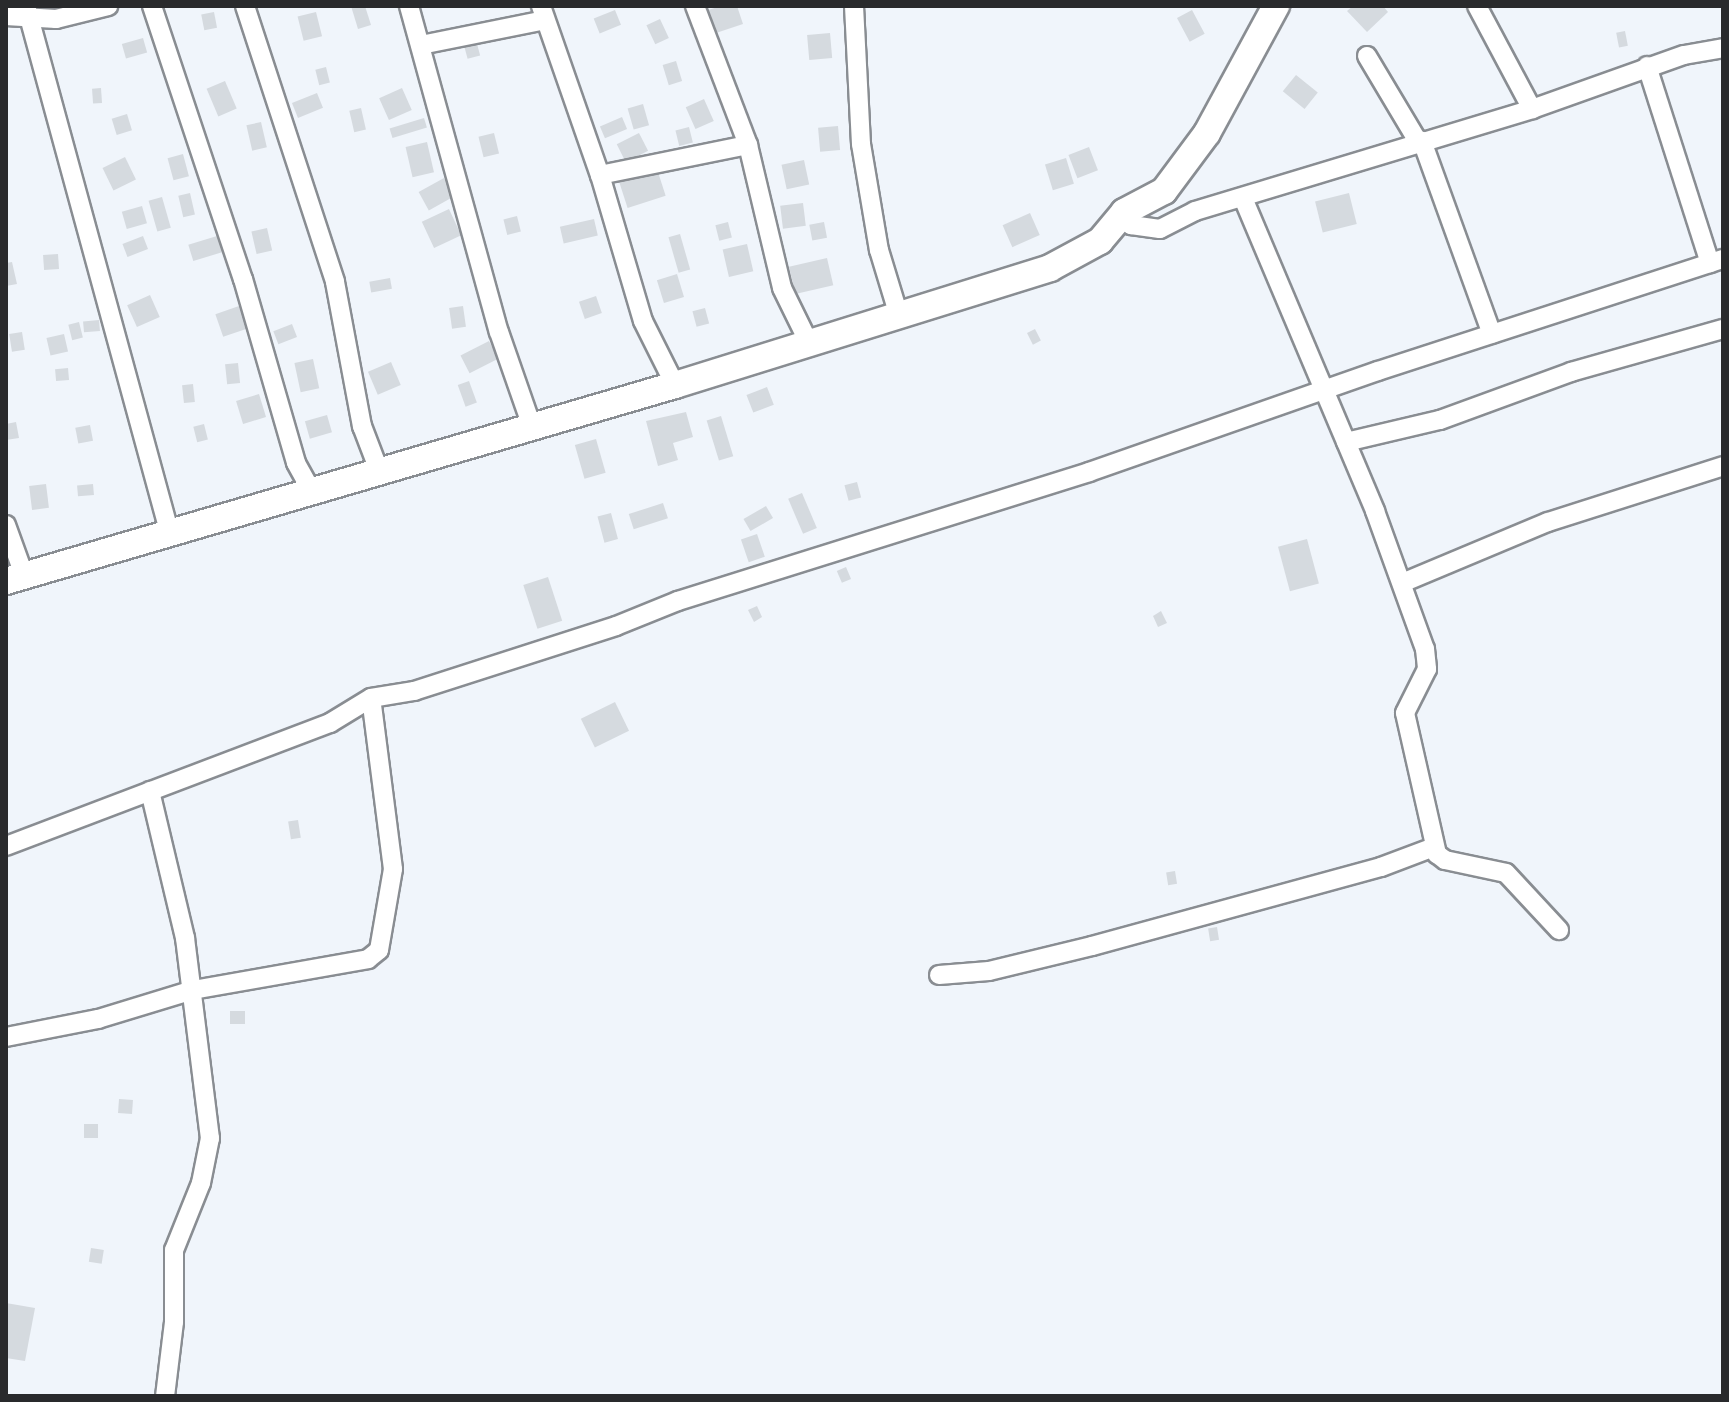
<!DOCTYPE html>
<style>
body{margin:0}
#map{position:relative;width:1729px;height:1402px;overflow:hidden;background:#f0f5fb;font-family:"Work Sans",sans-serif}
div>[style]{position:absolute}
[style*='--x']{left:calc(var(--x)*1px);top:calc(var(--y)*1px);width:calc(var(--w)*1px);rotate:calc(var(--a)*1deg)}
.building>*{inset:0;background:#d5dadf;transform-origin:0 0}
.roads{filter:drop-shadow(2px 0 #898d92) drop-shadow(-2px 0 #898d92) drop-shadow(0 2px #898d92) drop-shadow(0 -2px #898d92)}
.minor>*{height:18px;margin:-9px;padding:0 9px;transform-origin:9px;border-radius:9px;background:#fff}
.secondary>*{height:26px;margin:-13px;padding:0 13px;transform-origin:13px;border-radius:13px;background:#fff}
span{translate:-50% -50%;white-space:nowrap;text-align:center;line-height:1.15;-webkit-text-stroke:6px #fff;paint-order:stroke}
.frame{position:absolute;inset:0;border:8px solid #292a2c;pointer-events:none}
</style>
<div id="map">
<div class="building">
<i style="clip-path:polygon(351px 6px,365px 6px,371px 25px,358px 29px)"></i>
<i style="clip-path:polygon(721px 6px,737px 6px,743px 24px,716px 33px,708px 10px)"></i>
<i style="clip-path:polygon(1353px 6px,1383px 6px,1388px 12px,1367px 32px,1347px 11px)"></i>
<i style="left:615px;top:10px;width:16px;height:23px;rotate:68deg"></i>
<i style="left:1192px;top:10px;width:27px;height:17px;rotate:62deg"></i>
<i style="left:214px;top:12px;width:16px;height:13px;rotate:79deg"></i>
<i style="left:316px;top:12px;width:25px;height:19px;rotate:76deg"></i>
<i style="left:660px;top:19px;width:21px;height:15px;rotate:65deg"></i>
<i style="left:1625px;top:31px;width:15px;height:9px;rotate:79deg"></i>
<i style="left:830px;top:33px;width:25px;height:23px;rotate:85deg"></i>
<i style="left:143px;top:38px;width:15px;height:22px;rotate:74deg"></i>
<i style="left:476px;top:40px;width:16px;height:13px;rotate:75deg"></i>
<i style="left:676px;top:61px;width:21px;height:14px;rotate:73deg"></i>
<i style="left:326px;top:67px;width:16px;height:11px;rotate:76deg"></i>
<i style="left:1296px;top:75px;width:28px;height:21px;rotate:39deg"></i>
<i style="left:225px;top:81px;width:30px;height:20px;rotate:67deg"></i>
<i style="left:101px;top:88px;width:15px;height:9px;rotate:86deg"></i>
<i style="left:402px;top:88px;width:24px;height:25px;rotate:66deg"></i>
<i style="left:317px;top:93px;width:16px;height:27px;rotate:68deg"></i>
<i style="left:704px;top:99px;width:24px;height:20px;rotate:66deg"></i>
<i style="left:643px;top:104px;width:22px;height:16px;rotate:74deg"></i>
<i style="left:361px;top:108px;width:22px;height:12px;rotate:77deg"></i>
<i style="left:127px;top:114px;width:17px;height:16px;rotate:73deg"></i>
<i style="left:622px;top:117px;width:13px;height:24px;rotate:67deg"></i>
<i style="left:424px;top:118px;width:10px;height:36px;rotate:73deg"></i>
<i style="left:261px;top:122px;width:26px;height:15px;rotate:77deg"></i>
<i style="left:838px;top:126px;width:24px;height:20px;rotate:85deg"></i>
<i style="left:689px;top:127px;width:16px;height:14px;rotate:76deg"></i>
<i style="left:494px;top:133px;width:21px;height:16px;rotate:76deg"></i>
<i style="left:639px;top:133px;width:20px;height:25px;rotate:63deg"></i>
<i style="left:427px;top:142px;width:31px;height:22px;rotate:77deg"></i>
<i style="left:1089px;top:147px;width:25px;height:22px;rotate:69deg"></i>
<i style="left:183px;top:154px;width:23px;height:16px;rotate:75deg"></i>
<i style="left:125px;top:157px;width:25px;height:25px;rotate:64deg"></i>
<i style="left:1066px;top:158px;width:27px;height:22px;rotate:73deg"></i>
<i style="left:804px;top:160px;width:25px;height:23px;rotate:78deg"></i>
<i style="left:657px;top:169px;width:28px;height:40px;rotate:72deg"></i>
<i style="left:444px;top:178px;width:21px;height:29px;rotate:61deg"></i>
<i style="left:190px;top:193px;width:22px;height:12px;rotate:77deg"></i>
<i style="left:1349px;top:193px;width:32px;height:35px;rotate:76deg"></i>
<i style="left:162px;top:197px;width:32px;height:14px;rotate:74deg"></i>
<i style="left:803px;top:203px;width:23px;height:23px;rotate:83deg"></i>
<i style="left:142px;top:206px;width:18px;height:21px;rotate:74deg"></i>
<i style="left:449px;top:209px;width:29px;height:30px;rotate:65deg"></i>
<i style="left:1030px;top:213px;width:24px;height:30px;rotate:66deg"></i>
<i style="left:517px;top:216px;width:16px;height:14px;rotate:76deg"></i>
<i style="left:594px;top:219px;width:17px;height:35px;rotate:77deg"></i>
<i style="left:728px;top:222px;width:16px;height:13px;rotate:76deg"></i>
<i style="left:824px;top:222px;width:16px;height:15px;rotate:79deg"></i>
<i style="left:267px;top:228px;width:23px;height:16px;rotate:77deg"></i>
<i style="left:680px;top:234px;width:37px;height:12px;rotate:74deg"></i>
<i style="left:143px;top:236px;width:14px;height:22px;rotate:69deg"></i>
<i style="left:217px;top:236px;width:17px;height:30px;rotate:73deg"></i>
<i style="left:747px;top:244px;width:28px;height:25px;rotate:77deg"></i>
<i style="left:58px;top:254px;width:15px;height:15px;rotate:86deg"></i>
<i style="left:827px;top:258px;width:28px;height:39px;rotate:77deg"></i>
<i style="clip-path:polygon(12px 262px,17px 284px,6px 286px,6px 263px)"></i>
<i style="left:677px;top:274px;width:24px;height:21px;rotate:73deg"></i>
<i style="left:390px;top:278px;width:11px;height:21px;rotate:80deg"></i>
<i style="left:150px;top:295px;width:24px;height:25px;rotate:66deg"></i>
<i style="left:596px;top:296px;width:18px;height:18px;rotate:71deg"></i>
<i style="left:239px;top:306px;width:24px;height:25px;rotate:71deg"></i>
<i style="left:463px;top:306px;width:21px;height:14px;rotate:82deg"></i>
<i style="left:705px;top:308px;width:16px;height:13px;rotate:75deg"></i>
<i style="left:99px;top:320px;width:11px;height:16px;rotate:85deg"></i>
<i style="left:79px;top:322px;width:16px;height:11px;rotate:76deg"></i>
<i style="left:292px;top:324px;width:14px;height:20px;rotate:69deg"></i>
<i style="left:1035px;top:329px;width:13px;height:9px;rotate:63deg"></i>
<i style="left:22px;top:332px;width:18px;height:13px;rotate:81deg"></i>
<i style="left:64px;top:334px;width:18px;height:18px;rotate:77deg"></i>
<i style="left:489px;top:341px;width:20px;height:32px;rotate:63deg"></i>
<i style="left:313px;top:359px;width:30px;height:19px;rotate:78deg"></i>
<i style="left:391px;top:362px;width:25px;height:25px;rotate:67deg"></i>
<i style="left:238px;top:363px;width:20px;height:13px;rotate:84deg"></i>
<i style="left:68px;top:368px;width:12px;height:13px;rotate:85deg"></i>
<i style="left:469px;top:381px;width:23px;height:12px;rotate:70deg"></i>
<i style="left:193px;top:384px;width:18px;height:11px;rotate:84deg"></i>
<i style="left:767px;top:387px;width:19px;height:22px;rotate:69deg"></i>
<i style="left:259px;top:394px;width:24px;height:24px;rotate:73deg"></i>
<i style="clip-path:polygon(686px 412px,693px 437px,673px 443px,678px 460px,658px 466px,646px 421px)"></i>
<i style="left:327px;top:415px;width:18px;height:23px;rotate:74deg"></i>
<i style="left:721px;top:416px;width:42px;height:15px;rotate:73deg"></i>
<i style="clip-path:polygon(16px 422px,19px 438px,6px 440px,6px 424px)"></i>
<i style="left:204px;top:424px;width:16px;height:11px;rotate:76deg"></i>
<i style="left:90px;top:425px;width:16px;height:15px;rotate:79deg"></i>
<i style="left:596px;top:439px;width:35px;height:22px;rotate:74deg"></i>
<i style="left:857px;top:482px;width:16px;height:13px;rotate:75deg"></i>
<i style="left:46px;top:484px;width:24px;height:17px;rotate:83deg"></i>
<i style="left:93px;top:484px;width:11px;height:16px;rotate:85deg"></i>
<i style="left:802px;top:493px;width:38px;height:15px;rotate:67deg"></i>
<i style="left:663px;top:503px;width:16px;height:36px;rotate:72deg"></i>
<i style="left:766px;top:506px;width:14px;height:26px;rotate:60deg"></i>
<i style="left:611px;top:513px;width:27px;height:14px;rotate:75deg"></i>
<i style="left:757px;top:534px;width:24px;height:17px;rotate:71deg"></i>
<i style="left:1307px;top:539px;width:46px;height:30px;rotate:75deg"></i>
<i style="left:846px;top:567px;width:13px;height:10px;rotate:67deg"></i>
<i style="left:548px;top:577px;width:46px;height:26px;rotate:72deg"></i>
<i style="clip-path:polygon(757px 606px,762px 617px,754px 622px,748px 610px)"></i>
<i style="clip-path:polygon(1161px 611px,1167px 623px,1158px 627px,1153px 616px)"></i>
<i style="left:615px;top:702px;width:32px;height:38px;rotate:64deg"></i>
<i style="left:298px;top:820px;width:18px;height:10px;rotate:81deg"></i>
<i style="left:1175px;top:871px;width:13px;height:9px;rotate:81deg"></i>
<i style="left:1217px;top:927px;width:13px;height:9px;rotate:81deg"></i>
<i style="left:245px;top:1011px;width:13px;height:15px;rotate:90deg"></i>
<i style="left:119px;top:1099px;width:14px;height:14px;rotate:4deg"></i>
<i style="left:84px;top:1124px;width:14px;height:14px"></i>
<i style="left:91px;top:1248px;width:13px;height:14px;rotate:9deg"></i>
<i style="clip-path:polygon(6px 1303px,35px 1308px,25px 1361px,6px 1358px)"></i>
</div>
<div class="roads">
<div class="minor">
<i style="--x:26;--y:6;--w:544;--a:74.76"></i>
<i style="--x:152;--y:6;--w:288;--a:71.6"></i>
<i style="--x:243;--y:279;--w:191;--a:73.9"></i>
<i style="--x:296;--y:463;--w:29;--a:61"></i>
<i style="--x:245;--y:6;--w:290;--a:71.9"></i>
<i style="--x:335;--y:282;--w:147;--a:79.4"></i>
<i style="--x:362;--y:426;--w:45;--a:69.1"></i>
<i style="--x:409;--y:6;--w:338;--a:74.6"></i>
<i style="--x:499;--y:332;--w:97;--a:70.8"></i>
<i style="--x:541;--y:6;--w:179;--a:70.8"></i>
<i style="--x:600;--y:175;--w:152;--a:73.6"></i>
<i style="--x:643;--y:321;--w:72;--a:63.4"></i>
<i style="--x:695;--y:6;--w:149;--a:69.1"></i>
<i style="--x:748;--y:145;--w:147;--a:76.6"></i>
<i style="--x:782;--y:288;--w:61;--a:63.9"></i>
<i style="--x:854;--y:6;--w:138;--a:87.1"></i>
<i style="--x:861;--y:144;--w:108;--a:80.4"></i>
<i style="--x:879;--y:250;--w:69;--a:73.1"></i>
<i style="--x:1477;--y:6;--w:117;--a:61.9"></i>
<i style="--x:6;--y:16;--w:50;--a:3.4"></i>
<i style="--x:56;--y:19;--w:54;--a:-14"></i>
<i style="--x:421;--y:45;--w:126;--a:-11.4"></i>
<i style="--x:1367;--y:56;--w:98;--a:59.2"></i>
<i style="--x:1417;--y:140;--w:5;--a:11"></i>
<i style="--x:1422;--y:141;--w:205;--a:70.1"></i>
<i style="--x:1647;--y:66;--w:207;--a:72.3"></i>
<i style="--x:600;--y:175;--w:151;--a:-11.5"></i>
<i style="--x:1243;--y:198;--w:340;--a:67.1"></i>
<i style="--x:1375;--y:511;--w:147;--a:70.1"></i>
<i style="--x:1425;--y:649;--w:20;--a:84"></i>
<i style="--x:1427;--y:669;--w:49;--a:116.6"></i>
<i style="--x:1405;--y:713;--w:145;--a:77.2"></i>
<i style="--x:1437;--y:854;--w:10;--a:37"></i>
<i style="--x:1445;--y:860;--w:62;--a:12"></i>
<i style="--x:1506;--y:873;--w:78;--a:47.1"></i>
<i style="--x:1124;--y:212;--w:15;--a:62"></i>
<i style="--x:1131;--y:225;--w:29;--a:8"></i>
<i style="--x:1160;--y:229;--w:39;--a:-27"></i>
<i style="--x:1195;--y:211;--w:352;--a:-16.8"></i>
<i style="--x:1532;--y:109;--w:161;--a:-19.6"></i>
<i style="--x:1684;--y:55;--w:40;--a:-10"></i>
<i style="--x:1346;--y:442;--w:97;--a:-13.2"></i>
<i style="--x:1440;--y:420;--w:140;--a:-20.1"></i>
<i style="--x:1571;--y:372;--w:158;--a:-15.8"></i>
<i style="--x:6;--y:525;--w:53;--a:70.2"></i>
<i style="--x:1402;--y:583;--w:158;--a:-22.7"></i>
<i style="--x:1548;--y:522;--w:184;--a:-17.7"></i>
<i style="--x:150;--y:791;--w:151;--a:76.6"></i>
<i style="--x:185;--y:938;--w:202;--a:82.9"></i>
<i style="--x:210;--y:1138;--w:46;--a:101.3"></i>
<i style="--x:201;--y:1183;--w:72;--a:111.9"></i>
<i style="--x:174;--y:1250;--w:72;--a:90"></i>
<i style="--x:174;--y:1322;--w:75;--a:96.9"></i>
<i style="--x:6;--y:846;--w:347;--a:-20.8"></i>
<i style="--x:330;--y:723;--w:48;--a:-31.4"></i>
<i style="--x:371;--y:698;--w:44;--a:-9.2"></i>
<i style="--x:414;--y:691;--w:212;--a:-17.8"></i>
<i style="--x:616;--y:626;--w:67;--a:-22"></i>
<i style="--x:678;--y:601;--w:431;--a:-17.4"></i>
<i style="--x:1089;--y:472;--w:306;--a:-19.3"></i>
<i style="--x:1378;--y:371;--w:363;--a:-18"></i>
<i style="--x:939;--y:975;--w:50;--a:-4.6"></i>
<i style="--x:989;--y:971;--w:106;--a:-13.6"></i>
<i style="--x:1092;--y:946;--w:300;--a:-15.3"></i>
<i style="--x:1381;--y:867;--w:57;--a:-20.7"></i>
<i style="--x:6;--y:1037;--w:94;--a:-11.1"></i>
<i style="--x:98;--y:1019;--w:99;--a:-17"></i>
<i style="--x:193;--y:990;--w:178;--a:-10"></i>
<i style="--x:368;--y:959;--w:14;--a:-39"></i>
<i style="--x:379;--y:950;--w:82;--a:-80.2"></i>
<i style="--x:393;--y:869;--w:172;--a:-97.3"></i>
</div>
<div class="secondary">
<i style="--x:6;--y:581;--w:697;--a:-16.33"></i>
<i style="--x:675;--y:385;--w:393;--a:-17.3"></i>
<i style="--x:1050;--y:268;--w:57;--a:-28.4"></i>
<i style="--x:1100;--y:241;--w:38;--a:-50"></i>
<i style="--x:1124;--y:212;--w:45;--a:-27.7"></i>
<i style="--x:1164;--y:191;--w:72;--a:-53.4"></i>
<i style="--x:1207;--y:133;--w:145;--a:-61.5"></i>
</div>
</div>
<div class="frame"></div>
</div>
